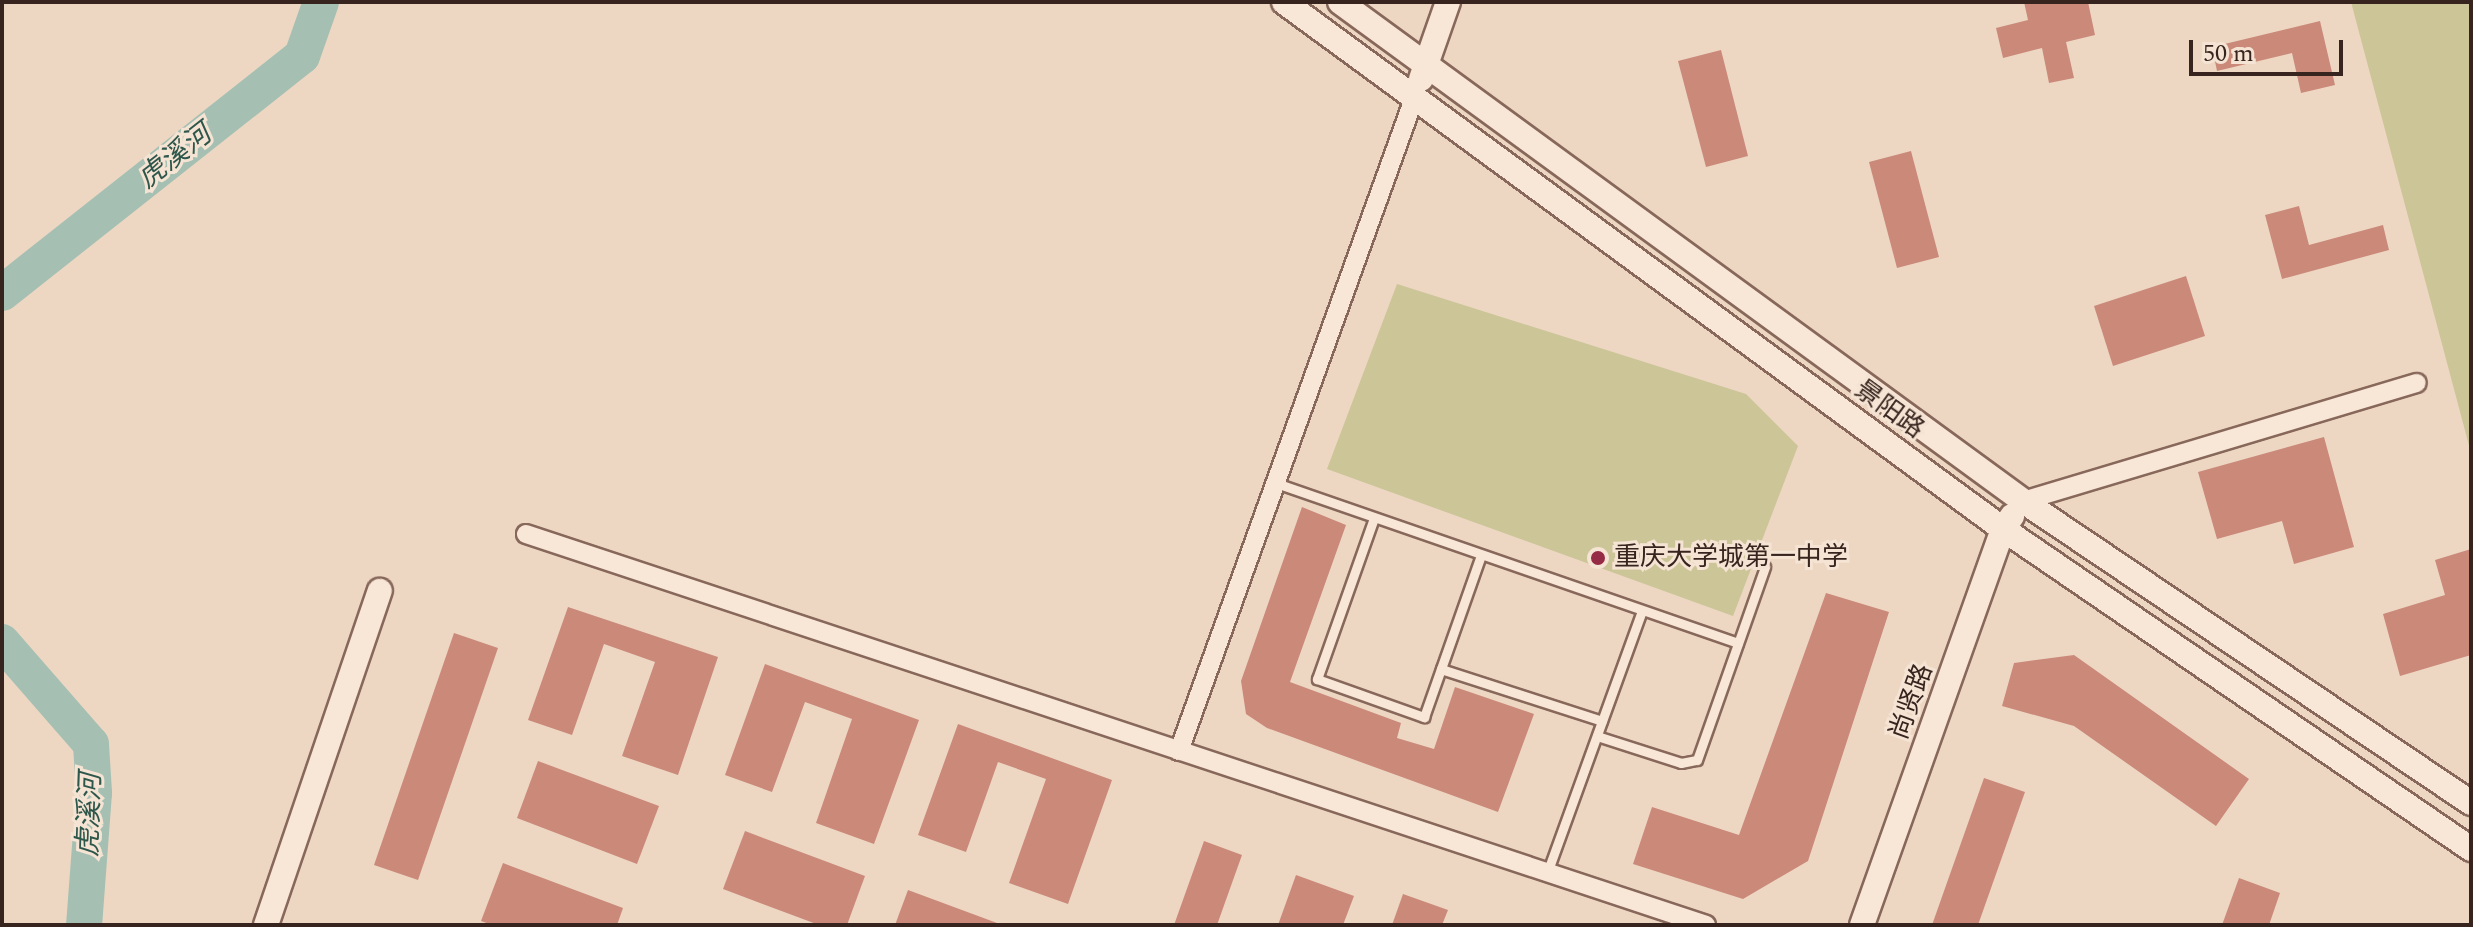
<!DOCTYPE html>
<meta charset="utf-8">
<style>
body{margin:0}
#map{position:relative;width:2473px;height:927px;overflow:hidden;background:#edd7c3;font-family:Spectral,"Noto Sans SC",serif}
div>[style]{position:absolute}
.green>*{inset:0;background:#cbc597}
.river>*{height:36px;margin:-18px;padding:0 18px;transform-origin:18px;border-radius:18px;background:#a5c0b2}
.building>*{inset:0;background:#cb897a}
.roads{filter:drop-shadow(2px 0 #87685a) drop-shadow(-2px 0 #87685a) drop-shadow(0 2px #87685a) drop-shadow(0 -2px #87685a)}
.lane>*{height:9px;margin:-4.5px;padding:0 4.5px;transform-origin:4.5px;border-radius:4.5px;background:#f8e6d6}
.street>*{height:18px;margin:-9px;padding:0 9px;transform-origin:9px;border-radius:9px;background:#f8e6d6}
.secondary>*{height:24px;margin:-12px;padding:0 12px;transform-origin:12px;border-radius:12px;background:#f8e6d6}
.dots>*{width:22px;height:22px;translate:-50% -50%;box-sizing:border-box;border:4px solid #f5e3d3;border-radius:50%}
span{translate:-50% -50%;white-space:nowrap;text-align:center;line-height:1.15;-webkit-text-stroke:6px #f5e3d3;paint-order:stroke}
.street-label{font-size:26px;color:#37241e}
.poi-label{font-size:26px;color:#37241e}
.left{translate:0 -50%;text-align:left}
.water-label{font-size:28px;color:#2e574b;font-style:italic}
.frame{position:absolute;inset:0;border:4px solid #37241e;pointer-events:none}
.scale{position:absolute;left:2189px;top:40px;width:154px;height:36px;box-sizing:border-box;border:4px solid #37241e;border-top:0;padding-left:10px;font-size:24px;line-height:28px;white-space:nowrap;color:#37241e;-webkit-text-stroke:6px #f5e3d3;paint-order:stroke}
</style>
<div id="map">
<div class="green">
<div style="clip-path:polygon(2351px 2px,2471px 2px,2471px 453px)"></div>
<div style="clip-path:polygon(1397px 284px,1746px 394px,1798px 446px,1733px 616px,1327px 469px)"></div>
</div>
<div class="river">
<div style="left:2px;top:293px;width:382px;rotate:-38.3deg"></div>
<div style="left:302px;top:56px;width:57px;rotate:-70.6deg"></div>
<div style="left:2px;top:642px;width:135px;rotate:48.9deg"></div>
<div style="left:91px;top:744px;width:49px;rotate:86.5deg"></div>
<div style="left:94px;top:793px;width:132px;rotate:94.3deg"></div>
</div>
<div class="building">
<div style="clip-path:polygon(2024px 2px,2088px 2px,2095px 35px,2066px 42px,2074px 78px,2049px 83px,2042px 48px,2003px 58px,1996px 28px,2028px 20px)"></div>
<div style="clip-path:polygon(2320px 21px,2335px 85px,2301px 93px,2292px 53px,2217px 71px,2212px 47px)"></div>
<div style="clip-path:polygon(1721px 50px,1748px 156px,1706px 167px,1678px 61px)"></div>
<div style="clip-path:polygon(1911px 151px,1939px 257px,1897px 268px,1869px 162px)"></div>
<div style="clip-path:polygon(2299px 206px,2309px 245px,2383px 225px,2389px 250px,2282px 279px,2265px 215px)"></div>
<div style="clip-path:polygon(2186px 276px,2205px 336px,2113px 366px,2094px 306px)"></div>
<div style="clip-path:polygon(2324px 437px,2354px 547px,2294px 564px,2282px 521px,2217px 539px,2198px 472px)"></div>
<div style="clip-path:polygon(1302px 507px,1346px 525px,1290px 682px,1401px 723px,1397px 738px,1434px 749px,1455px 687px,1534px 714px,1498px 812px,1267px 728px,1246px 714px,1241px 681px)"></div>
<div style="clip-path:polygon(2471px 549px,2471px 655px,2400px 676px,2383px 614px,2445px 595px,2435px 560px)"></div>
<div style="clip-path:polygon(1826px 593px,1889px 612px,1808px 861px,1743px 899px,1633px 864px,1652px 807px,1739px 835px)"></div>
<div style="clip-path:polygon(568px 607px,718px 657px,678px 775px,622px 756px,655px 662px,604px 644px,572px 735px,528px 720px)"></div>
<div style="clip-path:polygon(454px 633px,498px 648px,418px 880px,374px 865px)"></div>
<div style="clip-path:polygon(2074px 655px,2249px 779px,2216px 826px,2074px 726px,2002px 706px,2014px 663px)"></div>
<div style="clip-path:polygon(765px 664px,919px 720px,874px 844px,816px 823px,852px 719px,805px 702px,772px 792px,725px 775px)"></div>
<div style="clip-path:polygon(958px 724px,1112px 780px,1068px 904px,1009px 883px,1046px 779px,998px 762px,966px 852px,918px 835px)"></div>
<div style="clip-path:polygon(538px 761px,659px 806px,637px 864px,517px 818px)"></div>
<div style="clip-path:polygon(1984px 778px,2025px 792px,1978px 925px,1932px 925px)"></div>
<div style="clip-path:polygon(745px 831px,865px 876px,847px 925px,819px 925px,723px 889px)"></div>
<div style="clip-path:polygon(1204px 841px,1242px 855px,1217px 925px,1174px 925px)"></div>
<div style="clip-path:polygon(503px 863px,623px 908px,617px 925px,492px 925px,481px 921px)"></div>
<div style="clip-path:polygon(1296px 875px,1354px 896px,1343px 925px,1278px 925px)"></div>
<div style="clip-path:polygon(2239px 878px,2280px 893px,2269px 925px,2222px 925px)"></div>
<div style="clip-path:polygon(908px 890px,997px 923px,996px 925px,895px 925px)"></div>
<div style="clip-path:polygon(1403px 894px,1448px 910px,1442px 925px,1392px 925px)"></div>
</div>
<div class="roads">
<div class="lane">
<div style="left:1276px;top:483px;width:489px;rotate:19.1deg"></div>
<div style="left:1374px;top:518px;width:171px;rotate:109.5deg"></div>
<div style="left:1317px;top:679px;width:114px;rotate:19.6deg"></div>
<div style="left:1424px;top:717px;width:172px;rotate:-70.6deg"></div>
<div style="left:1441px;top:669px;width:169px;rotate:17.9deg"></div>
<div style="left:1597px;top:736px;width:88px;rotate:17.8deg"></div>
<div style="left:1681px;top:763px;width:16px;rotate:-11deg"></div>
<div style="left:1697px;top:760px;width:205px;rotate:-70.6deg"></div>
<div style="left:1547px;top:873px;width:279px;rotate:-70.1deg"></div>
</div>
<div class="street">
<div style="left:2023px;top:501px;width:411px;rotate:-16.7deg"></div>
<div style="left:526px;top:534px;width:1243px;rotate:18.33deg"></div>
<div style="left:1179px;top:751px;width:696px;rotate:-70.19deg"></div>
</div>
<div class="secondary">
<div style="left:1284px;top:2px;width:891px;rotate:36.24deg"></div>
<div style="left:2003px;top:529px;width:567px;rotate:34.36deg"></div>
<div style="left:1340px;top:2px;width:846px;rotate:36.15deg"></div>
<div style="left:2023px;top:501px;width:540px;rotate:33.98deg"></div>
<div style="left:1421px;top:79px;width:82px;rotate:-70.7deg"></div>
<div style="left:266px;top:925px;width:353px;rotate:-71.2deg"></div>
<div style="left:1862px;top:925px;width:420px;rotate:-70.4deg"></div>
<div style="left:2003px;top:529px;width:16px;rotate:-55deg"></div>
</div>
</div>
<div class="dots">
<div style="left:1598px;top:558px;background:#952b45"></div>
</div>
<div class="street-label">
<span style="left:1889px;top:410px;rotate:36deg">景阳路</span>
<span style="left:1912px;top:702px;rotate:-70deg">尚贤路</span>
</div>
<div class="poi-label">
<span class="left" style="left:1614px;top:558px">重庆大学城第一中学</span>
</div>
<div class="water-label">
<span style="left:175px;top:157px;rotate:-38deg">虎溪河</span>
<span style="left:90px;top:815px;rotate:-88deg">虎溪河</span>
</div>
<div class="frame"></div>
<div class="scale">50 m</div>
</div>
